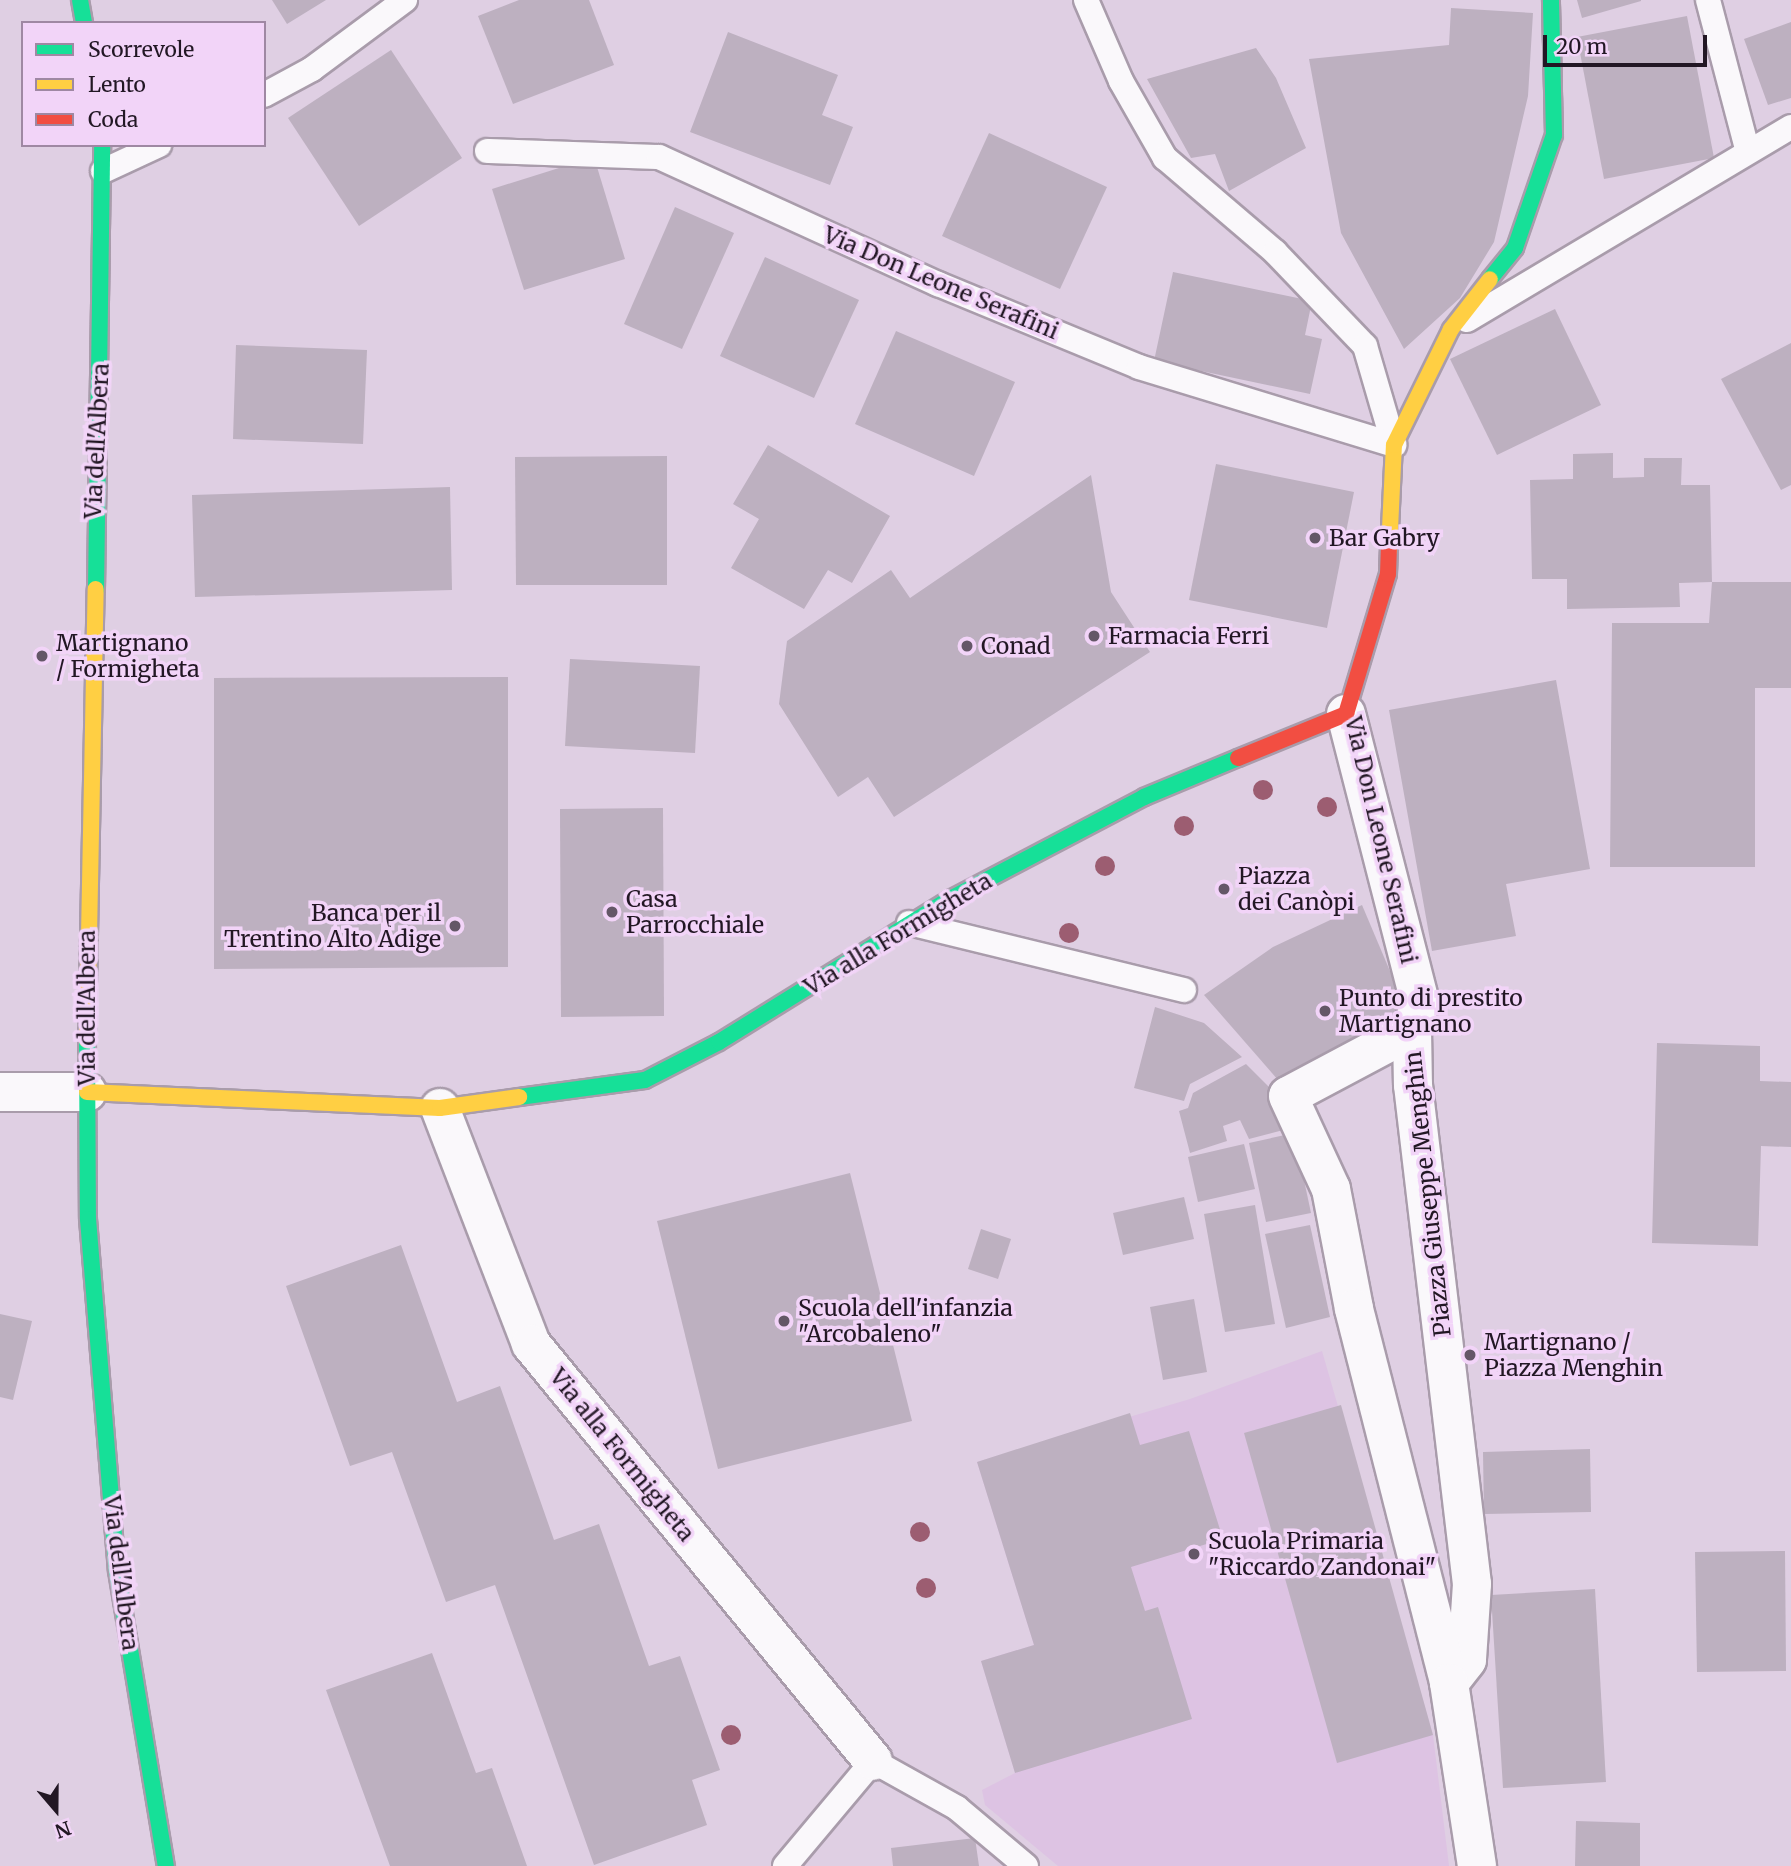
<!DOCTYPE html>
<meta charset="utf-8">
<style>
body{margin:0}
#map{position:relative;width:1791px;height:1866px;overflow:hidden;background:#dfcfe3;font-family:Merriweather,serif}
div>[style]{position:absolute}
.built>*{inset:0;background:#ddc3e3}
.building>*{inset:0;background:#bdb0c0}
.roads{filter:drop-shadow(2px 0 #a99cab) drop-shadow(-2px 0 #a99cab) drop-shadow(0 2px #a99cab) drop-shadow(0 -2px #a99cab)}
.lane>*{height:24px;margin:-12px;padding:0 12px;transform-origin:12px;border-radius:12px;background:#faf8fb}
.street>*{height:38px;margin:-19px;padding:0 19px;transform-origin:19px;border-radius:19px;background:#faf8fb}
.fast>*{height:16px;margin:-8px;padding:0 8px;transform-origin:8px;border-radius:8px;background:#16e098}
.slow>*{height:16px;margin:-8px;padding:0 8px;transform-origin:8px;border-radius:8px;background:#ffcf43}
.jam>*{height:16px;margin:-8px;padding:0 8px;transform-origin:8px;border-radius:8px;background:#f24e42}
.trees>*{width:20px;height:20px;margin:-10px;border-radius:50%;background:#9c5d71}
.dots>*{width:19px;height:19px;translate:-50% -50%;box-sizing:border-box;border:4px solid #f2d4f8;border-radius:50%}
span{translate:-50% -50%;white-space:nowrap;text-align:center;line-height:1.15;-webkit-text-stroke:7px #f2d4f8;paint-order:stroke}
.street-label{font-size:23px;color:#221724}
.poi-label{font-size:23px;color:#221724}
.left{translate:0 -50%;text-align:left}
.right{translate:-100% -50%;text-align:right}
.legend{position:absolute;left:21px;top:21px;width:245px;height:126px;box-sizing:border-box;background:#f2d4f8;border:2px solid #9f88a3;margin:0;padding:9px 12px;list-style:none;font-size:21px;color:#221724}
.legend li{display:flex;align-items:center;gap:14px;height:35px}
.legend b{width:35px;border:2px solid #9f88a3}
.north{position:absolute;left:21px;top:1775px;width:70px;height:70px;-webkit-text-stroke:5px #f2d4f8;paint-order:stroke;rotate:160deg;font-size:19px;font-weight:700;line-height:28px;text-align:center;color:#221724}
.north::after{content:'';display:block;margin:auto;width:24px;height:32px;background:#221724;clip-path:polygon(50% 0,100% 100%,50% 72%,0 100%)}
.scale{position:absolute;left:1543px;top:35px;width:164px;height:32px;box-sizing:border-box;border:4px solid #221724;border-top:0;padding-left:9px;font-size:21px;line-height:24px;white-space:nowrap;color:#221724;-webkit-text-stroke:5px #f2d4f8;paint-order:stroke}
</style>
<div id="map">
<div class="built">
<div style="clip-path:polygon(1322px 1351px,1433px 1735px,1449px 1866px,1058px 1866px,985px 1805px,982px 1790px,1015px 1773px,981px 1661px,1034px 1645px,977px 1462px,1190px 1399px)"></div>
</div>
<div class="building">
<div style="clip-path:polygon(272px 0,326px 0,287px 24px)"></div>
<div style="clip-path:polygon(519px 0,589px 0,614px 65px,513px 104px,478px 16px)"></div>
<div style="clip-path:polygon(1577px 0,1641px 0,1641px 1px,1582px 18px)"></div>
<div style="clip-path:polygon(1451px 8px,1533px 13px,1528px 96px,1494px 242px,1460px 298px,1404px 349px,1341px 233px,1309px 59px,1449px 45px)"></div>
<div style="clip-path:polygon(1687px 16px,1714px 158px,1604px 179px,1577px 37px)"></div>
<div style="clip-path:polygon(1791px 22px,1791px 98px,1768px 105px,1744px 39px)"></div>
<div style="clip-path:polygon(728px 32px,838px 75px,822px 115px,853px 127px,830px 185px,690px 132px)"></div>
<div style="clip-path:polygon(1256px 48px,1276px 78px,1306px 148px,1229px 191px,1215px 154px,1191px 158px,1147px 79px)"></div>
<div style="clip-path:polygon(391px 50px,462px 158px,359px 226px,288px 118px)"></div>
<div style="clip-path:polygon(989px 133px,1107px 187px,1060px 289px,942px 236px)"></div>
<div style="clip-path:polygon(594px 157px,625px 259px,524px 290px,492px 189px)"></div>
<div style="clip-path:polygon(675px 207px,734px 233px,682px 349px,624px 324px)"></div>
<div style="clip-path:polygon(765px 257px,859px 300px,814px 398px,720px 356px)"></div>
<div style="clip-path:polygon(1173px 272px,1312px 301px,1305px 335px,1322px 339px,1310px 394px,1154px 361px)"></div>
<div style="clip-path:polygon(1555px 309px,1601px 405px,1497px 455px,1450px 359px)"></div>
<div style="clip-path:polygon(896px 331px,1015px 382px,974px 476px,855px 424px)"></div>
<div style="clip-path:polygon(1791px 343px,1791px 485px,1781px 490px,1721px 379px)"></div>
<div style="clip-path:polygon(236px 345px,367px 350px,363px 444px,233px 439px)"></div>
<div style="clip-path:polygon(768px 445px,890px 516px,852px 583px,828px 570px,804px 609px,731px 568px,759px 519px,733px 504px)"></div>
<div style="clip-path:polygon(1613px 453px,1613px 478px,1644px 477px,1644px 458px,1682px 458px,1681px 485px,1710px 485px,1712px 582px,1679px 583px,1680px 607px,1567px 609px,1567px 579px,1532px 579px,1530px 480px,1573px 479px,1573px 454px)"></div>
<div style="clip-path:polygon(667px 456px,667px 585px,516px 585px,515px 457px)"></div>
<div style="clip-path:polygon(1216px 464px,1354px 492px,1327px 628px,1189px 600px)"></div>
<div style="clip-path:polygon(1091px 475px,1111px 592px,1150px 652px,894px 817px,868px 777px,838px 797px,779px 704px,787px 641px,891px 570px,910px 598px)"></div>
<div style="clip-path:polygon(450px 487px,452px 590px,195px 597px,192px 495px)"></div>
<div style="clip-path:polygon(1712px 582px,1791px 582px,1791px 688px,1755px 688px,1755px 867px,1610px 867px,1612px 623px,1709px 623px)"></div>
<div style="clip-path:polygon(570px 659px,700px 666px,695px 753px,565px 746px)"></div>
<div style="clip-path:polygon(508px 677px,508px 967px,214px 969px,214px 678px)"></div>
<div style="clip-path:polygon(1556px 680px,1590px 869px,1506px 884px,1516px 936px,1432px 951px,1389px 710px)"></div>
<div style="clip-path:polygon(663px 808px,664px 1016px,561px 1017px,560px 809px)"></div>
<div style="clip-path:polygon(1362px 905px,1406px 1009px,1278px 1080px,1204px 995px,1273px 947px)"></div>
<div style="clip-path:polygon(1155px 1007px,1204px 1023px,1242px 1057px,1190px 1084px,1184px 1101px,1134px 1088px)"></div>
<div style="clip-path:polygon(1657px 1043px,1760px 1046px,1760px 1081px,1791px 1082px,1791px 1147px,1761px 1146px,1758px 1246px,1652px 1243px)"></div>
<div style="clip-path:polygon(1246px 1064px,1274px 1092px,1291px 1128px,1249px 1139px,1240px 1120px,1223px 1126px,1227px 1141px,1190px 1153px,1179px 1111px,1188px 1108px,1193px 1093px)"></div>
<div style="clip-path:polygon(1294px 1133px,1311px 1213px,1266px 1222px,1249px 1143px)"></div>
<div style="clip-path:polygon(1244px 1144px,1255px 1189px,1198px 1202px,1188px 1157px)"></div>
<div style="clip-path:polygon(850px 1173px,912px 1421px,718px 1469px,657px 1221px)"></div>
<div style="clip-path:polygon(1184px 1197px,1194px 1239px,1123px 1255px,1113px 1213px)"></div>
<div style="clip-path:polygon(1255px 1205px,1275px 1324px,1225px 1332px,1204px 1214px)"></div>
<div style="clip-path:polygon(1310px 1225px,1330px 1317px,1286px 1328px,1265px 1234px)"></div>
<div style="clip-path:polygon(981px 1229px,1011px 1239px,998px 1279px,968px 1269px)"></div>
<div style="clip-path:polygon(401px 1245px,457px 1402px,500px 1386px,554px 1540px,599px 1524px,649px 1666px,680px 1656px,720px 1770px,692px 1780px,707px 1825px,594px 1865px,495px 1585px,446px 1602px,392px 1452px,350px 1466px,286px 1286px)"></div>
<div style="clip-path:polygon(1194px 1299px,1207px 1372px,1163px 1380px,1150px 1307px)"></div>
<div style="clip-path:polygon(0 1314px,32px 1321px,13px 1400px,0 1397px)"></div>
<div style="clip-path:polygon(1341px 1405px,1433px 1735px,1337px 1763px,1244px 1433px)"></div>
<div style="clip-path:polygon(1130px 1413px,1140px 1445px,1189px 1431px,1223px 1539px,1131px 1567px,1145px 1611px,1158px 1607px,1192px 1719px,1015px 1773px,981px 1661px,1034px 1645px,977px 1462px)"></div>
<div style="clip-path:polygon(1590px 1449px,1591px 1512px,1484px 1514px,1483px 1452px)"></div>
<div style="clip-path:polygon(1785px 1551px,1786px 1671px,1697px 1672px,1695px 1552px)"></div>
<div style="clip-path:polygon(1595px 1589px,1606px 1782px,1503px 1788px,1491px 1595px)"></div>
<div style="clip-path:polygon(432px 1653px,476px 1773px,492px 1768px,527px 1866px,390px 1866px,326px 1690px)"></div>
<div style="clip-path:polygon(1576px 1821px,1640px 1823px,1640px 1866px,1575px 1866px)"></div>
<div style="clip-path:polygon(975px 1838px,979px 1866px,893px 1866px,891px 1848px)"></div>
</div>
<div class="roads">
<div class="lane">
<div style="left:1086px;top:0;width:88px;rotate:66.6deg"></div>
<div style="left:1121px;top:81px;width:89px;rotate:60.3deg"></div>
<div style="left:1165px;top:158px;width:145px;rotate:40.5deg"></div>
<div style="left:1275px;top:252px;width:130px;rotate:46.2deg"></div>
<div style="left:1365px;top:346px;width:103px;rotate:73.7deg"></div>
<div style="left:1708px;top:0;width:154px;rotate:75.3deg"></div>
<div style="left:264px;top:95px;width:55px;rotate:-28.4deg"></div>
<div style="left:312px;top:69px;width:116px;rotate:-36.6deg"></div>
<div style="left:487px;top:151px;width:172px;rotate:2deg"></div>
<div style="left:659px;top:157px;width:307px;rotate:24.5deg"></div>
<div style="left:938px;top:284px;width:217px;rotate:22.4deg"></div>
<div style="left:1139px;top:367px;width:267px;rotate:17deg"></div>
<div style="left:103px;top:171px;width:62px;rotate:-24.9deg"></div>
<div style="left:1467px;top:320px;width:377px;rotate:-30.8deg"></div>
<div style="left:909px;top:923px;width:283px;rotate:13.7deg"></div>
<div style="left:785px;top:1866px;width:137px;rotate:-50deg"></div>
<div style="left:873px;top:1761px;width:96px;rotate:29.2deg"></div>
<div style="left:957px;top:1808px;width:90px;rotate:40deg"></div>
</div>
<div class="street">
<div style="left:1346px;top:714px;width:297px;rotate:75.6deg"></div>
<div style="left:1420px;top:1002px;width:29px;rotate:106deg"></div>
<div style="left:1412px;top:1030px;width:55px;rotate:89deg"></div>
<div style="left:1413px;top:1085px;width:502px;rotate:83.26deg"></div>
<div style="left:1472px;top:1584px;width:76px;rotate:93.8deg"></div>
<div style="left:1467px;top:1660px;width:29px;rotate:128deg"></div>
<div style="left:1412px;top:1030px;width:140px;rotate:152deg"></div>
<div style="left:1288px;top:1096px;width:102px;rotate:65.2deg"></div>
<div style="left:1331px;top:1189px;width:122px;rotate:79.1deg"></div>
<div style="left:1354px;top:1309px;width:386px;rotate:75.7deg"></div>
<div style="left:1449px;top:1683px;width:185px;rotate:81.3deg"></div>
<div style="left:0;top:1092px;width:87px"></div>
<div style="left:440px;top:1108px;width:253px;rotate:68.9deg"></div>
<div style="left:531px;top:1344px;width:539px;rotate:50.64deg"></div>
</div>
<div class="fast">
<div style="left:80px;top:0;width:23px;rotate:80deg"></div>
<div style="left:1490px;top:279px;width:40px;rotate:-51deg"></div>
<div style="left:1515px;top:248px;width:120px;rotate:-71deg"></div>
<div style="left:1554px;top:135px;width:135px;rotate:-91.3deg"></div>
<div style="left:96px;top:589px;width:444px;rotate:-89.2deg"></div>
<div style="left:87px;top:1040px;width:179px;rotate:89.7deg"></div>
<div style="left:88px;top:1219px;width:353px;rotate:85.3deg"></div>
<div style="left:117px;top:1571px;width:299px;rotate:80.6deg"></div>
<div style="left:519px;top:1097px;width:127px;rotate:-7.7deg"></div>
<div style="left:645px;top:1080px;width:83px;rotate:-27.2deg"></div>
<div style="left:719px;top:1042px;width:272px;rotate:-31.8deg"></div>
<div style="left:950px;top:899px;width:219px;rotate:-27.7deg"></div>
<div style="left:1144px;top:797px;width:102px;rotate:-22.5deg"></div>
</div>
<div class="slow">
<div style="left:1389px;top:550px;width:105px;rotate:-87.3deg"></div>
<div style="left:1394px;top:445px;width:129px;rotate:-63.8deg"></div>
<div style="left:1451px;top:329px;width:63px;rotate:-52deg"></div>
<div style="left:87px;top:1040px;width:451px;rotate:-88.9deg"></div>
<div style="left:87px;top:1092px;width:353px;rotate:2.6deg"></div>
<div style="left:440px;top:1108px;width:80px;rotate:-7.9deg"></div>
</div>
<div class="jam">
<div style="left:1238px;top:758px;width:117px;rotate:-22.2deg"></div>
<div style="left:1346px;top:714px;width:146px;rotate:-73.3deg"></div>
<div style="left:1388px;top:574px;width:24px;rotate:-88deg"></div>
</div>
</div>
<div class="trees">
<div style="left:1263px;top:790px"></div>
<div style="left:1327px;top:807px"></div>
<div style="left:1184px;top:826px"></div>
<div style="left:1105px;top:866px"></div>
<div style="left:1069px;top:933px"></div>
<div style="left:920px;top:1532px"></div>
<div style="left:926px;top:1588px"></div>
<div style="left:731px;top:1735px"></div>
</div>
<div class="dots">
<div style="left:1315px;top:538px;background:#645767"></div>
<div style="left:1094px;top:636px;background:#645767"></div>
<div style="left:967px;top:646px;background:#645767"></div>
<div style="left:42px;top:656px;background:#645767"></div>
<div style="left:1224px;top:889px;background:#645767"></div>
<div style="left:612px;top:912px;background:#645767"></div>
<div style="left:455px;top:926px;background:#645767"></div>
<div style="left:1325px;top:1011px;background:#645767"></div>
<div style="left:784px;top:1321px;background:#645767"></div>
<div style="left:1470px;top:1355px;background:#645767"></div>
<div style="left:1194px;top:1554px;background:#645767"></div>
</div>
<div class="street-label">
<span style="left:941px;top:283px;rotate:23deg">Via Don Leone Serafini</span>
<span style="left:97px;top:441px;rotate:-87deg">Via dell'Albera</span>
<span style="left:1381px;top:840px;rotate:77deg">Via Don Leone Serafini</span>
<span style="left:898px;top:934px;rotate:-31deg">Via alla Formigheta</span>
<span style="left:87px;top:1008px;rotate:-90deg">Via dell'Albera</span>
<span style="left:1428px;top:1194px;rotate:-96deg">Piazza Giuseppe Menghin</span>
<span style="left:622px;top:1455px;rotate:51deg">Via alla Formigheta</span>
<span style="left:121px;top:1573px;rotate:83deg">Via dell'Albera</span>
</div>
<div class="poi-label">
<span class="left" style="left:1329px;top:538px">Bar Gabry</span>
<span class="left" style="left:1108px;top:636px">Farmacia Ferri</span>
<span class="left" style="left:56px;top:656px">Martignano<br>/ Formigheta</span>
<span class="left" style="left:981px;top:646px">Conad</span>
<span class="left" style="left:1238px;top:889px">Piazza<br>dei Canòpi</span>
<span class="left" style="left:626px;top:912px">Casa<br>Parrocchiale</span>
<span class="right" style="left:441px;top:926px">Banca per il<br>Trentino Alto Adige</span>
<span class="left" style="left:1339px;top:1011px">Punto di prestito<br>Martignano</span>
<span class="left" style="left:798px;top:1321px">Scuola dell'infanzia<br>"Arcobaleno"</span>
<span class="left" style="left:1484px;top:1355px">Martignano /<br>Piazza Menghin</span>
<span class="left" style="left:1208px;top:1554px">Scuola Primaria<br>"Riccardo Zandonai"</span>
</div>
<ul class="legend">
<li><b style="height:9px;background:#16e098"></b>Scorrevole</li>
<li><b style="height:9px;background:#ffcf43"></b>Lento</li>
<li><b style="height:9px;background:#f24e42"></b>Coda</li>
</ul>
<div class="north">N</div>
<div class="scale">20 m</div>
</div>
